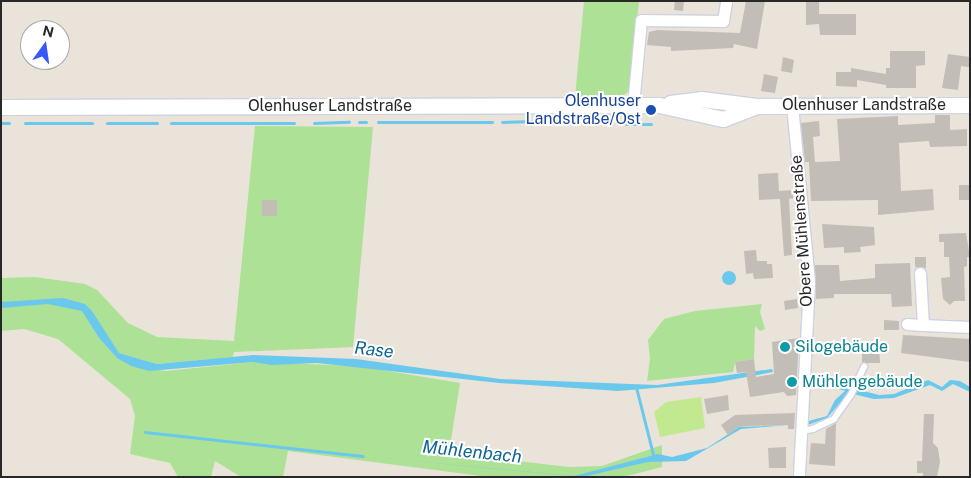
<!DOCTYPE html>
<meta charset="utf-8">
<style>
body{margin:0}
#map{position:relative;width:971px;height:478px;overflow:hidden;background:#eae3d9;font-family:"Public Sans",sans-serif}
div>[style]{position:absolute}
.green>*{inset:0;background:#ade195}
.pitch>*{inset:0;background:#c2e990}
.water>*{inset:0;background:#6bc8ed}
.round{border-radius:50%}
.stream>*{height:3px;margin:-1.5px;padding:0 1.5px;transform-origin:1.5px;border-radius:1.5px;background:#6bc8ed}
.building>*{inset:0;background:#c2bdb6}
.roads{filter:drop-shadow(1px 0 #ced1e1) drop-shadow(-1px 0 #ced1e1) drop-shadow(0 1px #ced1e1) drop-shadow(0 -1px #ced1e1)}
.lane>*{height:5.5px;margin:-2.75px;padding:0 2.75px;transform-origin:2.75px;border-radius:2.75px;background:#fff}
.street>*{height:11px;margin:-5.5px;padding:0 5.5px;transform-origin:5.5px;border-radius:5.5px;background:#fff}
.secondary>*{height:15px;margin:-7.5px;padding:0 7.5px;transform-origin:7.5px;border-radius:7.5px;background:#fff}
.dots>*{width:14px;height:14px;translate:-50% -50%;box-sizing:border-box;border:2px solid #fff;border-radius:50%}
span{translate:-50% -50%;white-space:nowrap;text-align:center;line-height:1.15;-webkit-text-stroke:4px #fff;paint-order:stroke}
.transit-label{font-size:16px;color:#164399}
.right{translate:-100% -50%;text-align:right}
.street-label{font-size:16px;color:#282828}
.culture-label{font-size:16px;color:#0d838f}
.left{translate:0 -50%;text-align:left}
.water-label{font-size:18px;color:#0d6496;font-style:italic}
.frame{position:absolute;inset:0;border:2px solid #282828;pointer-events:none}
.north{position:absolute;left:20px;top:20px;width:50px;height:50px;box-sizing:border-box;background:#fff;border:1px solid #a9a9a9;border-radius:50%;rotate:14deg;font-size:14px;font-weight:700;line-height:20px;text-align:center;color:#282828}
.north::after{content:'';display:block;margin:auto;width:18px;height:22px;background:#3758f9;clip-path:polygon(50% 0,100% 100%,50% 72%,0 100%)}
</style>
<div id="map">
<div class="green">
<div style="clip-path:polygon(584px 1px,639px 1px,630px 90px,624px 95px,575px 97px)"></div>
<div style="clip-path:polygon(255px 126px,373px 127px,353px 347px,234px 352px,233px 357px,157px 364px,119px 353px,85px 305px,83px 311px,99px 338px,116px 357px,131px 366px,166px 371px,253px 362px,358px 366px,460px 383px,449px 453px,569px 467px,602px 466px,662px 445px,662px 467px,623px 477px,489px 477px,288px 451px,283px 477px,241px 477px,215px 461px,211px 477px,178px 477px,170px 463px,130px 454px,135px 416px,130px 399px,58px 339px,24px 329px,1px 331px,1px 278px,35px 277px,85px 284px,97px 290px,128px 323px,157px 337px,234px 341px)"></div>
<div style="clip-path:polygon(762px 304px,760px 312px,765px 329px,760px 331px,755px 326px,754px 359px,735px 362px,733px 372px,647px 381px,650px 359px,648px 340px,664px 319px,695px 311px)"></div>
</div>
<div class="pitch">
<div style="clip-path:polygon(701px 397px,705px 428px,660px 437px,654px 412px,666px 402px)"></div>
</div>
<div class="water">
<div class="round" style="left:722px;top:271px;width:14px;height:14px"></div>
<div style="clip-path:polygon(63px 298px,85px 304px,92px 311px,119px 353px,157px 364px,253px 355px,356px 359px,500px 379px,657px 385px,772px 369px,773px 372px,714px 383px,618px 391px,499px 383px,317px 363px,272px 365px,253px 362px,149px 371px,131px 366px,117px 358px,99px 338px,82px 311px,48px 304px,1px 308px,1px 302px)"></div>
<div style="clip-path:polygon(812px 374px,824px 381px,879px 395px,894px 394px,928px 380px,942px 387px,950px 380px,960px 381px,970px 387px,970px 392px,953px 384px,942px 391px,930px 385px,894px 398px,874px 399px,849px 393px,827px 418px,805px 426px,805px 422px,827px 416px,835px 400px,845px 391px,824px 384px,811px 378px)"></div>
<div style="clip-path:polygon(788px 425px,741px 429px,686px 461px,648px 462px,582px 477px,361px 456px,574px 476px,658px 454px,672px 457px,707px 448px,739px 427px)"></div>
</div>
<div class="stream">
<div style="left:359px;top:122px;width:7px"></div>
<div style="left:378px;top:122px;width:114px"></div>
<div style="left:502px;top:122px;width:70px;rotate:-1.6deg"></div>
<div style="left:1px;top:123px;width:8px"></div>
<div style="left:25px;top:123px;width:67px"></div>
<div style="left:107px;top:123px;width:50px"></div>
<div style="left:171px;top:123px;width:123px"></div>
<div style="left:314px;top:123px;width:35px;rotate:-2deg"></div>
<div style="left:626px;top:124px;width:25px"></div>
<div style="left:636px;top:387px;width:73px;rotate:75.8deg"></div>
<div style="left:145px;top:432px;width:219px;rotate:6.3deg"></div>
</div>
<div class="building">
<div style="clip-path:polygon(675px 1px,684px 1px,683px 11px,674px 10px)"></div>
<div style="clip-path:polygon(746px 1px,765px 1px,757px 49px,734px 44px,733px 48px,671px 51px,671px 47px,647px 45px,649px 32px,657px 30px,740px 33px)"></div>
<div style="clip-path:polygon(806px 1px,819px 1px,819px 14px,856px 14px,856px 35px,820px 35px,819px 24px,806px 25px)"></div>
<div style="clip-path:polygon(890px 51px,925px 51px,925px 65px,916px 66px,916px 88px,886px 88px,886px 85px,857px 80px,857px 87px,836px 86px,836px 72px,851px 72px,851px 68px,886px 74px,886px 68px,890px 68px)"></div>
<div style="clip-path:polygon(948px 54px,970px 57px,969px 67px,961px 66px,958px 90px,942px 88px)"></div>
<div style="clip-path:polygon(783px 57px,794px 60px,792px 73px,781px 71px)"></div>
<div style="clip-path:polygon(764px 74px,778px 77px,775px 93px,761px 91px)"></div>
<div style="clip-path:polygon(935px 115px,950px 115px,950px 130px,967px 129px,967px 146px,930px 147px,929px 141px,899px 143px,901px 191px,933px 189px,934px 210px,878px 215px,878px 200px,811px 201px,809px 162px,805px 162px,801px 123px,819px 121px,820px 136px,813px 137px,815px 162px,840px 161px,837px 119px,898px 116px,898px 125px,935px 123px)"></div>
<div style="clip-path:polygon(778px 173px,779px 191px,793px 190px,793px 198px,789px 199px,792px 255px,784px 256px,780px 199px,759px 200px,758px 174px)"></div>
<div style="clip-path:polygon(959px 185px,970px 185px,970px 200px,959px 200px)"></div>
<div style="clip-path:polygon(262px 200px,277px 200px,277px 216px,262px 216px)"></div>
<div style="clip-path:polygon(822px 224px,874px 227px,875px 245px,860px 247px,861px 252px,844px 253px,844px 247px,824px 248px)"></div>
<div style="clip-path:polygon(966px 233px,970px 257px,967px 257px,967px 266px,964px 267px,965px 301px,954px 301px,950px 305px,943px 299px,941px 278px,950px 277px,949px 257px,944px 257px,944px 242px,939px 242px,939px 234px)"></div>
<div style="clip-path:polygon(756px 250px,757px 261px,767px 261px,767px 264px,772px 264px,773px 278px,754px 279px,753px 273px,746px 274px,744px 251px)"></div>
<div style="clip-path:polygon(915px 257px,926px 257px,926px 268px,915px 267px)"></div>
<div style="clip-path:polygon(910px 263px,912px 306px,892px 307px,891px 294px,834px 294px,834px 298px,816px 299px,815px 265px,839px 265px,840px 281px,875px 278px,875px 264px)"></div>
<div style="clip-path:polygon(797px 299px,798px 308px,785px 310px,784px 301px)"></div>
<div style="clip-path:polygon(884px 320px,899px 321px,899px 330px,884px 330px)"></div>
<div style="clip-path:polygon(903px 335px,970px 339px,970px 362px,901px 353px)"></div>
<div style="clip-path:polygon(799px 338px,796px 395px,787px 396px,784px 392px,750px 397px,746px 372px,737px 373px,735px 362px,754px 359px,756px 377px,774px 374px,772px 342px)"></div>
<div style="clip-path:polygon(879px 348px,880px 363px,862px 363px,862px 349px)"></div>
<div style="clip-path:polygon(728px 395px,729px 410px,707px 414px,704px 399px)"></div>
<div style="clip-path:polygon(795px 413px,794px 429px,788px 429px,788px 425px,747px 426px,739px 427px,728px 435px,721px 425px,735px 415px)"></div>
<div style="clip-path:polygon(924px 414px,934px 414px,933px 443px,938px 448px,940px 462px,937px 477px,923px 477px,923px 473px,917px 473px,917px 461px,922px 461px)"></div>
<div style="clip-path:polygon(836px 423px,835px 466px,809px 464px,811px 443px,825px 444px,826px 429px)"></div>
<div style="clip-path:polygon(786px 447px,786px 468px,769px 468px,768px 448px)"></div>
</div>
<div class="roads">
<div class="lane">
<div style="left:801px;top:431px;width:12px;rotate:-9deg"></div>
<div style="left:813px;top:429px;width:23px;rotate:-25deg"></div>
<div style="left:834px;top:419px;width:29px;rotate:-55deg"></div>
<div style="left:851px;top:395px;width:31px;rotate:-65deg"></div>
</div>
<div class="street">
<div style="left:633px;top:105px;width:85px;rotate:-84.6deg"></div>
<div style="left:641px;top:20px;width:82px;rotate:0.7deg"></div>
<div style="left:723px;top:21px;width:20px;rotate:-81deg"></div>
<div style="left:792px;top:105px;width:179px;rotate:84.5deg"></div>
<div style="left:809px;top:283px;width:194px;rotate:93deg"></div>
<div style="left:920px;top:273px;width:52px;rotate:86.7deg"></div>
<div style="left:923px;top:325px;width:47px;rotate:2.4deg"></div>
<div style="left:907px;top:324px;width:16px;rotate:4deg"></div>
</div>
<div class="secondary">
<div style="left:670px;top:103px;width:31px;rotate:-7deg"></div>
<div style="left:701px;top:99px;width:56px;rotate:7.1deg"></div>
<div style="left:757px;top:106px;width:213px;rotate:-0.3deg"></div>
<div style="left:1px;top:107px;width:658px;rotate:-0.17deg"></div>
<div style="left:659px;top:105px;width:66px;rotate:12.3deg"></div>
<div style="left:723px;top:119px;width:36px;rotate:-21deg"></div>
</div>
</div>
<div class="dots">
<div style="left:651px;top:110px;background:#1a4fb4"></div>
<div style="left:785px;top:347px;background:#0f9aa8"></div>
<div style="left:792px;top:382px;background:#0f9aa8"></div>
</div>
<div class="transit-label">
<span class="right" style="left:641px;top:110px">Olenhuser<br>Landstraße/Ost</span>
</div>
<div class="street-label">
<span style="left:864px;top:105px">Olenhuser Landstraße</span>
<span style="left:330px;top:106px">Olenhuser Landstraße</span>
<span style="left:802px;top:231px;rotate:-94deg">Obere Mühlenstraße</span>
</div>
<div class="culture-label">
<span class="left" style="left:795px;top:347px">Silogebäude</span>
<span class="left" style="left:802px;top:382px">Mühlengebäude</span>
</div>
<div class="water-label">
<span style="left:374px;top:350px;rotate:6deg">Rase</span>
<span style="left:472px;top:452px;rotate:6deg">Mühlenbach</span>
</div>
<div class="frame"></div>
<div class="north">N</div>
</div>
